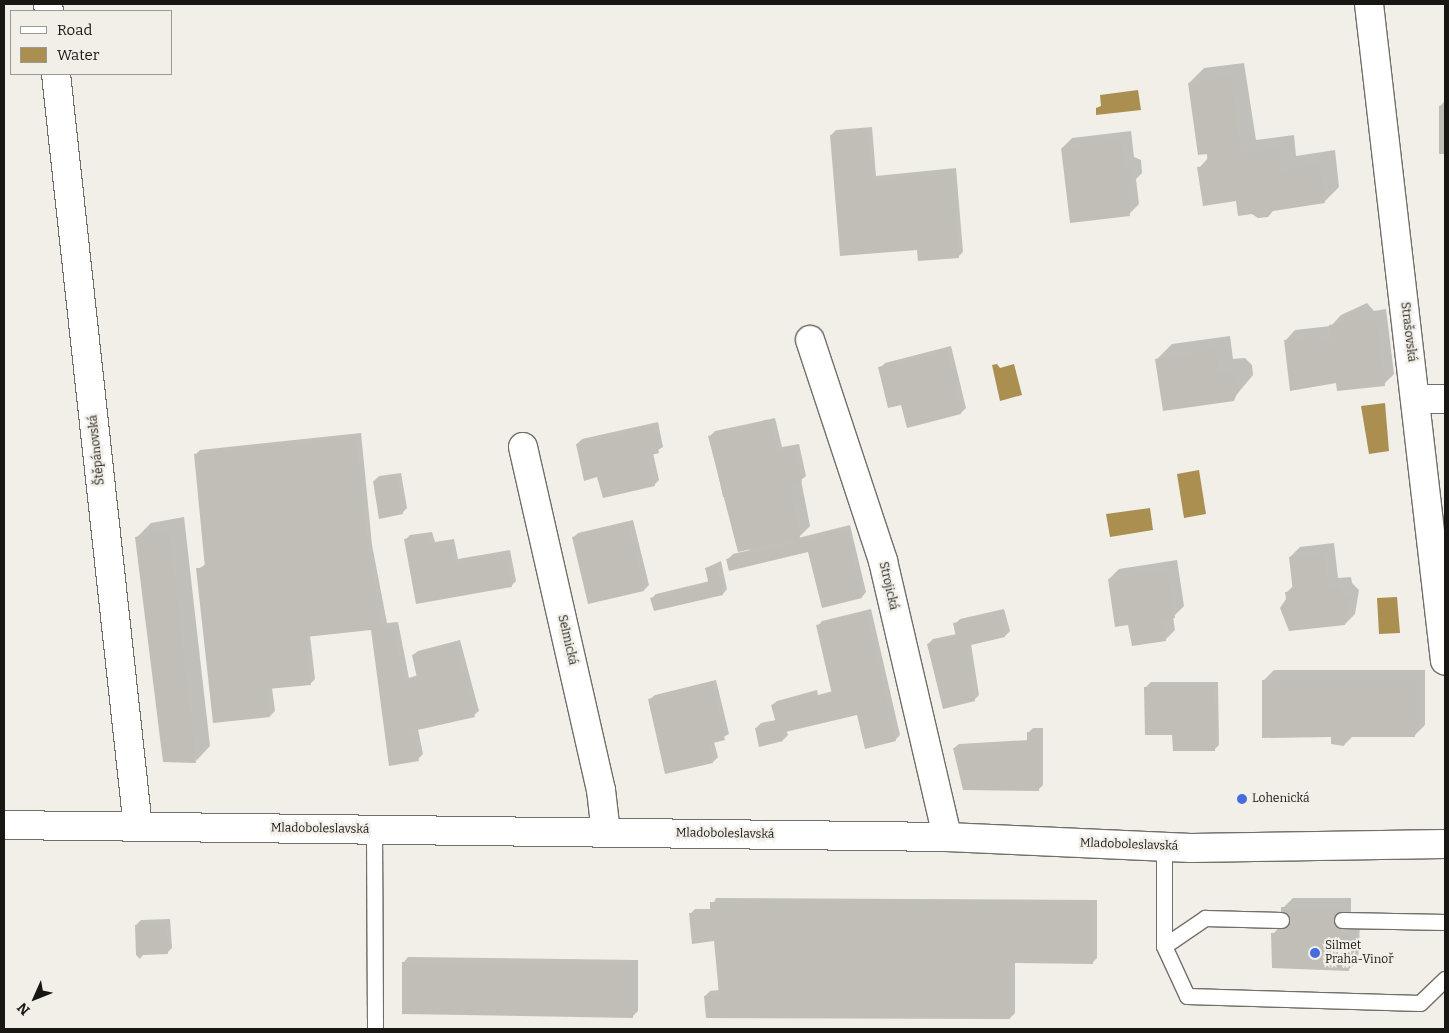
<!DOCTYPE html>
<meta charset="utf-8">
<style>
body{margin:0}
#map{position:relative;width:1449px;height:1033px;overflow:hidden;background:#f2efe8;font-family:Bitter,serif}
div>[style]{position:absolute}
.water>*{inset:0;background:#ab8f51}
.shadow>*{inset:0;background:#0003}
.building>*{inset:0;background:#c1beb8}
.roads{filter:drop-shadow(1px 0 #716f69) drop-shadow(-1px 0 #716f69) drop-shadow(0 1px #716f69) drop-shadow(0 -1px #716f69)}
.lane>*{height:15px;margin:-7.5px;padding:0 7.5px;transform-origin:7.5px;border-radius:7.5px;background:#fff}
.street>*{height:28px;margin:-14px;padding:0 14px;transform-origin:14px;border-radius:14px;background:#fff}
.secondary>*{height:28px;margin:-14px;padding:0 14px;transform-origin:14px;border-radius:14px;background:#fff}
.dots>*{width:14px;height:14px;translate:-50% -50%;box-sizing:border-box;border:2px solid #f2efe8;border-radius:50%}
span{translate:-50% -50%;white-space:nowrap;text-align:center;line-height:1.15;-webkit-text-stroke:4px #f2efe8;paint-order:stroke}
.street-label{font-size:12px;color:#181714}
.poi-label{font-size:12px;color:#181714}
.left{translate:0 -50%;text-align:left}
.frame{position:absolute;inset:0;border:5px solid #181714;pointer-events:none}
.legend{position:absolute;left:10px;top:10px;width:162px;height:65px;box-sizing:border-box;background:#f2efe8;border:1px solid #9b9993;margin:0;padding:6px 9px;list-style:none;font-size:15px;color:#181714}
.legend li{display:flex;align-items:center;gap:10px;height:25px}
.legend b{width:25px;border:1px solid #9b9993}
.north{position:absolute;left:10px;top:973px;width:50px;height:50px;-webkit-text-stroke:4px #f2efe8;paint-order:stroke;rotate:226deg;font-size:14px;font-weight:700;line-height:20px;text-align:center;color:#181714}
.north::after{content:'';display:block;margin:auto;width:18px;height:22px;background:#181714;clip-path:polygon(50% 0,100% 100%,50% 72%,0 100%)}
</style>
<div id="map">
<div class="water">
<div style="clip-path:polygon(1138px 90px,1141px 110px,1096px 115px,1096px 108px,1101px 106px,1100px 95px)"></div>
<div style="clip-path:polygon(997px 364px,1000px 368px,1014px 364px,1022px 395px,1000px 401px,992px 365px)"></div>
<div style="clip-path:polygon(1385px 403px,1389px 451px,1369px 454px,1361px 406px)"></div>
<div style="clip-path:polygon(1199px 470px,1206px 514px,1184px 518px,1177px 474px)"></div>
<div style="clip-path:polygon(1150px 508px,1153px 530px,1110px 537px,1106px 514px)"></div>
<div style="clip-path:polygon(1397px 597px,1400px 633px,1379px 634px,1377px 598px)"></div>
</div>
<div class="shadow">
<div style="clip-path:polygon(1244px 63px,1256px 140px,1294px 135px,1296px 156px,1335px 150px,1339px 187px,1324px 202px,1237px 200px,1199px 168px,1208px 158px,1189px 83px,1204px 68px)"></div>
<div style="clip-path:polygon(1445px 101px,1445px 153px,1440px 152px,1440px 106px)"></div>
<div style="clip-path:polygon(872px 127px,876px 176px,956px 168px,963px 252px,958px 257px,918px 249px,831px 135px,836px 130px)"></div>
<div style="clip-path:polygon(1131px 131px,1134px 157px,1141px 160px,1142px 173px,1136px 179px,1139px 204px,1129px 214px,1062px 148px,1072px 138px)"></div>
<div style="clip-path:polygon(1367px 303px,1374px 311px,1386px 309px,1394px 374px,1384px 384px,1337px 382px,1285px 341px,1295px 330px,1331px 326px,1341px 315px)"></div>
<div style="clip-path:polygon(1230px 336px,1233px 359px,1245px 358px,1252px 365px,1253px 375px,1233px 399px,1157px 359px,1172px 344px)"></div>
<div style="clip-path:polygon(951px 346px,966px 408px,961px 413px,902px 403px,880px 368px,885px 363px)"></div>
<div style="clip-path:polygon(775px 418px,782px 447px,799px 444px,806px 476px,801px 480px,810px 526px,798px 538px,850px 525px,866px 592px,862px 597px,809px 551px,728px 559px,733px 554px,750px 550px,731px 496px,723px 497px,710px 436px,715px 431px)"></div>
<div style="clip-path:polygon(658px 422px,663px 447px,653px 453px,659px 480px,654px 485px,598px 476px,577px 444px,582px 439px)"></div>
<div style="clip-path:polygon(361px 433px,372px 545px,387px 623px,398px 622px,409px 678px,418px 675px,413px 655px,418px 651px,460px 640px,479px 711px,474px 715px,418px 729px,423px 754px,418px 759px,372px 629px,310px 636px,315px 679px,310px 684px,272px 688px,275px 711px,270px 716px,198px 569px,206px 564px,195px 455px,200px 450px)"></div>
<div style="clip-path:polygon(401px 473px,407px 508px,402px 513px,374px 481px,379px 476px)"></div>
<div style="clip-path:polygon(184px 517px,210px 746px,196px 761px,136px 538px,151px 523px)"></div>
<div style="clip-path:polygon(633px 520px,649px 585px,644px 590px,589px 602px,573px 538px,578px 533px)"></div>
<div style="clip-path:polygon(432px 532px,435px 542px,454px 539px,458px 559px,510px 550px,516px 581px,511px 586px,417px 602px,405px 540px,410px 535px)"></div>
<div style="clip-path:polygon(1334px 543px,1338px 578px,1351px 577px,1352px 583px,1359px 590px,1355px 614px,1345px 624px,1288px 599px,1287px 592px,1293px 586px,1290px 557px,1300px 547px)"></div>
<div style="clip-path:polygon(1177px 560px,1184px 606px,1173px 617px,1175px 630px,1165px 640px,1129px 623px,1109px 579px,1119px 569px)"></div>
<div style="clip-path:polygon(721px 561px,727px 589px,723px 594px,652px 598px,656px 594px,710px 581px,706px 568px)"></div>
<div style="clip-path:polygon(871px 609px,900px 735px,895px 740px,858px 713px,786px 730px,788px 735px,783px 740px,756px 728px,761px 723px,776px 720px,772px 705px,777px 701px,817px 690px,818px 695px,833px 691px,818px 626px,822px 621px)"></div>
<div style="clip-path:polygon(1004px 609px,1010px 631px,1005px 636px,971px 644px,979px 695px,974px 700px,928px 644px,933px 639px,957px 634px,955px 624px,960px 619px)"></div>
<div style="clip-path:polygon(1274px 670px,1425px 670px,1425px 725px,1415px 735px,1353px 736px,1344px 745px,1263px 681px)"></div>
<div style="clip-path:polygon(716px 680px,729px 734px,714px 742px,718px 757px,713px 762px,650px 699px,655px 695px)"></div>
<div style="clip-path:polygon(1151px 682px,1218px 682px,1219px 745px,1214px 750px,1174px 734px,1146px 687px)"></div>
<div style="clip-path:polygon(1033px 728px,1043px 728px,1043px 785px,1038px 790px,954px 748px,959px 744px,1028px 740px,1028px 733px)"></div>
<div style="clip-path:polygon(716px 898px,1097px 900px,1097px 958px,1092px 963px,1015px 962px,1015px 1013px,1010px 1018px,705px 996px,710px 991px,719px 990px,715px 940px,690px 914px,695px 909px,711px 909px)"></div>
<div style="clip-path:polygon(1293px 898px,1351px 898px,1351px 924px,1360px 924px,1358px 960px,1348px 970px,1273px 934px,1282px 924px,1283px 908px)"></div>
<div style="clip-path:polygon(170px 919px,172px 948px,167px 953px,136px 925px,141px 920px)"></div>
<div style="clip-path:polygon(408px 957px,638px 960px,638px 1011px,633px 1016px,404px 962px)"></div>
</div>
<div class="building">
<div style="clip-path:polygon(1230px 77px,1241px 154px,1280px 149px,1281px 171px,1320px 164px,1325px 203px,1273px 211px,1268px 217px,1258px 218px,1252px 214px,1238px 216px,1236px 201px,1203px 206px,1197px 167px,1208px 166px,1207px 154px,1198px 155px,1188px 83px)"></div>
<div style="clip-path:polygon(1439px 106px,1445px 106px,1445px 154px,1439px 154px)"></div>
<div style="clip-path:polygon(868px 131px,872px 180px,952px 173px,959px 258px,918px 261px,917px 250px,840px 256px,830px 135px)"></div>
<div style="clip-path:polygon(1121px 141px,1124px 167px,1131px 171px,1132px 184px,1126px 189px,1130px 216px,1070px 223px,1061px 148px)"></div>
<div style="clip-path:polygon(1357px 313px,1364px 320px,1376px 319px,1385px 386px,1337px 391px,1336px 383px,1290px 391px,1284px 340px,1319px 336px,1320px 343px,1331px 341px,1329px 325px,1342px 323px,1347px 314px)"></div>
<div style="clip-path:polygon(946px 350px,961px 414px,907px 428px,901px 405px,888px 408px,878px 367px)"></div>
<div style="clip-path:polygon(1215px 350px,1219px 374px,1230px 373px,1237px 380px,1238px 391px,1234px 401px,1163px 411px,1155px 359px)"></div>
<div style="clip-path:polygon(770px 422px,777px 451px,794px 448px,802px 482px,790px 484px,800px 538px,738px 552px,708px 436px)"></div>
<div style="clip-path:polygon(653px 426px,659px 453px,648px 456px,655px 486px,603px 498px,597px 477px,584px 481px,576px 444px)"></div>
<div style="clip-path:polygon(356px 437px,368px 551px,382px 627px,393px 626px,404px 682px,417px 678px,412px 655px,455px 644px,475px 717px,413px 731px,419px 761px,389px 766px,371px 630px,305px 637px,311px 685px,267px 689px,270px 717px,213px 723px,196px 568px,205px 568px,194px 454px)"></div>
<div style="clip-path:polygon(396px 477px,403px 514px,379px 519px,373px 481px)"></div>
<div style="clip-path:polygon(628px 524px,644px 591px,588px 604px,572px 537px)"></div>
<div style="clip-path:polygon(845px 530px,862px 598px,822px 608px,808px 552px,729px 571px,726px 559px)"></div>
<div style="clip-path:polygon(169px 531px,196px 763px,163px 762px,135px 537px)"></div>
<div style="clip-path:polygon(428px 536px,430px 546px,450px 543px,453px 563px,506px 554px,512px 587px,416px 604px,404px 539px)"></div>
<div style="clip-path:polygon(1324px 553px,1328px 588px,1341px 586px,1342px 593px,1350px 600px,1345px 625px,1289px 631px,1280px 608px,1286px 599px,1285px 592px,1293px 592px,1289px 557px)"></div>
<div style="clip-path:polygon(716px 565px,723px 595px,654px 611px,650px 598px,709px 585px,705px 568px)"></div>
<div style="clip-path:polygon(1167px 570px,1175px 618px,1162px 620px,1166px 641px,1132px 646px,1128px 625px,1115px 627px,1108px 579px)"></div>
<div style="clip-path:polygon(866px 613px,896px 741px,865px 749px,857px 715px,781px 733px,783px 741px,759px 747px,755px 728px,776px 723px,771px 705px,813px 694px,814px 699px,832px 694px,816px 625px)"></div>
<div style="clip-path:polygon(1000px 613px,1005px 637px,967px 646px,975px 701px,943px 709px,927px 644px,956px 637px,953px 623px)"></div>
<div style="clip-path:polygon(1415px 679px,1415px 737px,1347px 737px,1344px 746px,1331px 744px,1331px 737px,1262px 738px,1262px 680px)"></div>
<div style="clip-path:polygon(712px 684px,725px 740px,709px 744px,713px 763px,665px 774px,648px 699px)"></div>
<div style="clip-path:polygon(1144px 687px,1214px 687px,1215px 751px,1173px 751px,1172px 735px,1145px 735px)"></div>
<div style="clip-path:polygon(1027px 732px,1039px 733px,1039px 791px,963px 790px,953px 748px,1027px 744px)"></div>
<div style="clip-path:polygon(710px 902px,1093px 904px,1093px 964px,1010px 963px,1010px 1019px,706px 1018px,704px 996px,719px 994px,714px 941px,692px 944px,689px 913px,710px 913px)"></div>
<div style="clip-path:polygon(1281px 907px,1342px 908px,1341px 934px,1350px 934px,1349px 971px,1272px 968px,1271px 933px,1281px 933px)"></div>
<div style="clip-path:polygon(165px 924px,168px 954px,143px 955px,140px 959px,136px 955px,135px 925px)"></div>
<div style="clip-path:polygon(402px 962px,633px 964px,633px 1018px,402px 1014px)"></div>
</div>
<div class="roads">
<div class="lane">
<div style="left:374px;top:830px;width:199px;rotate:89.7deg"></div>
<div style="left:1164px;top:847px;width:99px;rotate:90deg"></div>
<div style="left:1164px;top:946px;width:55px;rotate:65.3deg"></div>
<div style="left:1187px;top:996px;width:233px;rotate:1.7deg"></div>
<div style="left:1420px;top:1003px;width:35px;rotate:-44deg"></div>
<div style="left:1342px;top:920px;width:103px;rotate:1.1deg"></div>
<div style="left:1164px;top:946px;width:50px;rotate:-34.3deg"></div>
<div style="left:1205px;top:918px;width:76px;rotate:1.5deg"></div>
</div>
<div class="street">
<div style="left:48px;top:4px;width:7px;rotate:82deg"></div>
<div style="left:1369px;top:4px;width:661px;rotate:83.4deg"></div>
<div style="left:56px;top:74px;width:757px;rotate:83.79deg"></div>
<div style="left:810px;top:340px;width:233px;rotate:71.7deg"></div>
<div style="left:883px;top:561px;width:283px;rotate:76.9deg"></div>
<div style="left:1416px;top:399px;width:29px"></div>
<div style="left:523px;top:447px;width:352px;rotate:77.2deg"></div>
<div style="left:601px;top:790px;width:43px;rotate:83.4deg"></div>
</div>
<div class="secondary">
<div style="left:4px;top:825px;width:943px;rotate:0.73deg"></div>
<div style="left:947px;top:837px;width:244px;rotate:2.6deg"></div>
<div style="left:1191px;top:848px;width:254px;rotate:-0.9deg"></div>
</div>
</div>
<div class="dots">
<div style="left:1242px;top:799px;background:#446cde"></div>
<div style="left:1315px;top:953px;background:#446cde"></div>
</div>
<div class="street-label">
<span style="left:1408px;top:332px;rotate:83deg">Strašovská</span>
<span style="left:97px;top:450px;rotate:-96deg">Štěpánovská</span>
<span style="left:888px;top:586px;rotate:77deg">Strojická</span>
<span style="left:567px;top:640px;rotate:77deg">Selmická</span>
<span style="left:320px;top:829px;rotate:1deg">Mladoboleslavská</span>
<span style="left:725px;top:834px;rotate:1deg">Mladoboleslavská</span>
<span style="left:1129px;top:845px;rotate:2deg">Mladoboleslavská</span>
</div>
<div class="poi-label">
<span class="left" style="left:1252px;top:799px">Lohenická</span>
<span class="left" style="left:1325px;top:953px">Silmet<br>Praha-Vinoř</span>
</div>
<div class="frame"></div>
<ul class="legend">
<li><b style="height:6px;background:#fff"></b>Road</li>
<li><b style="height:14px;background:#ab8f51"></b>Water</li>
</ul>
<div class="north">N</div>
</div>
